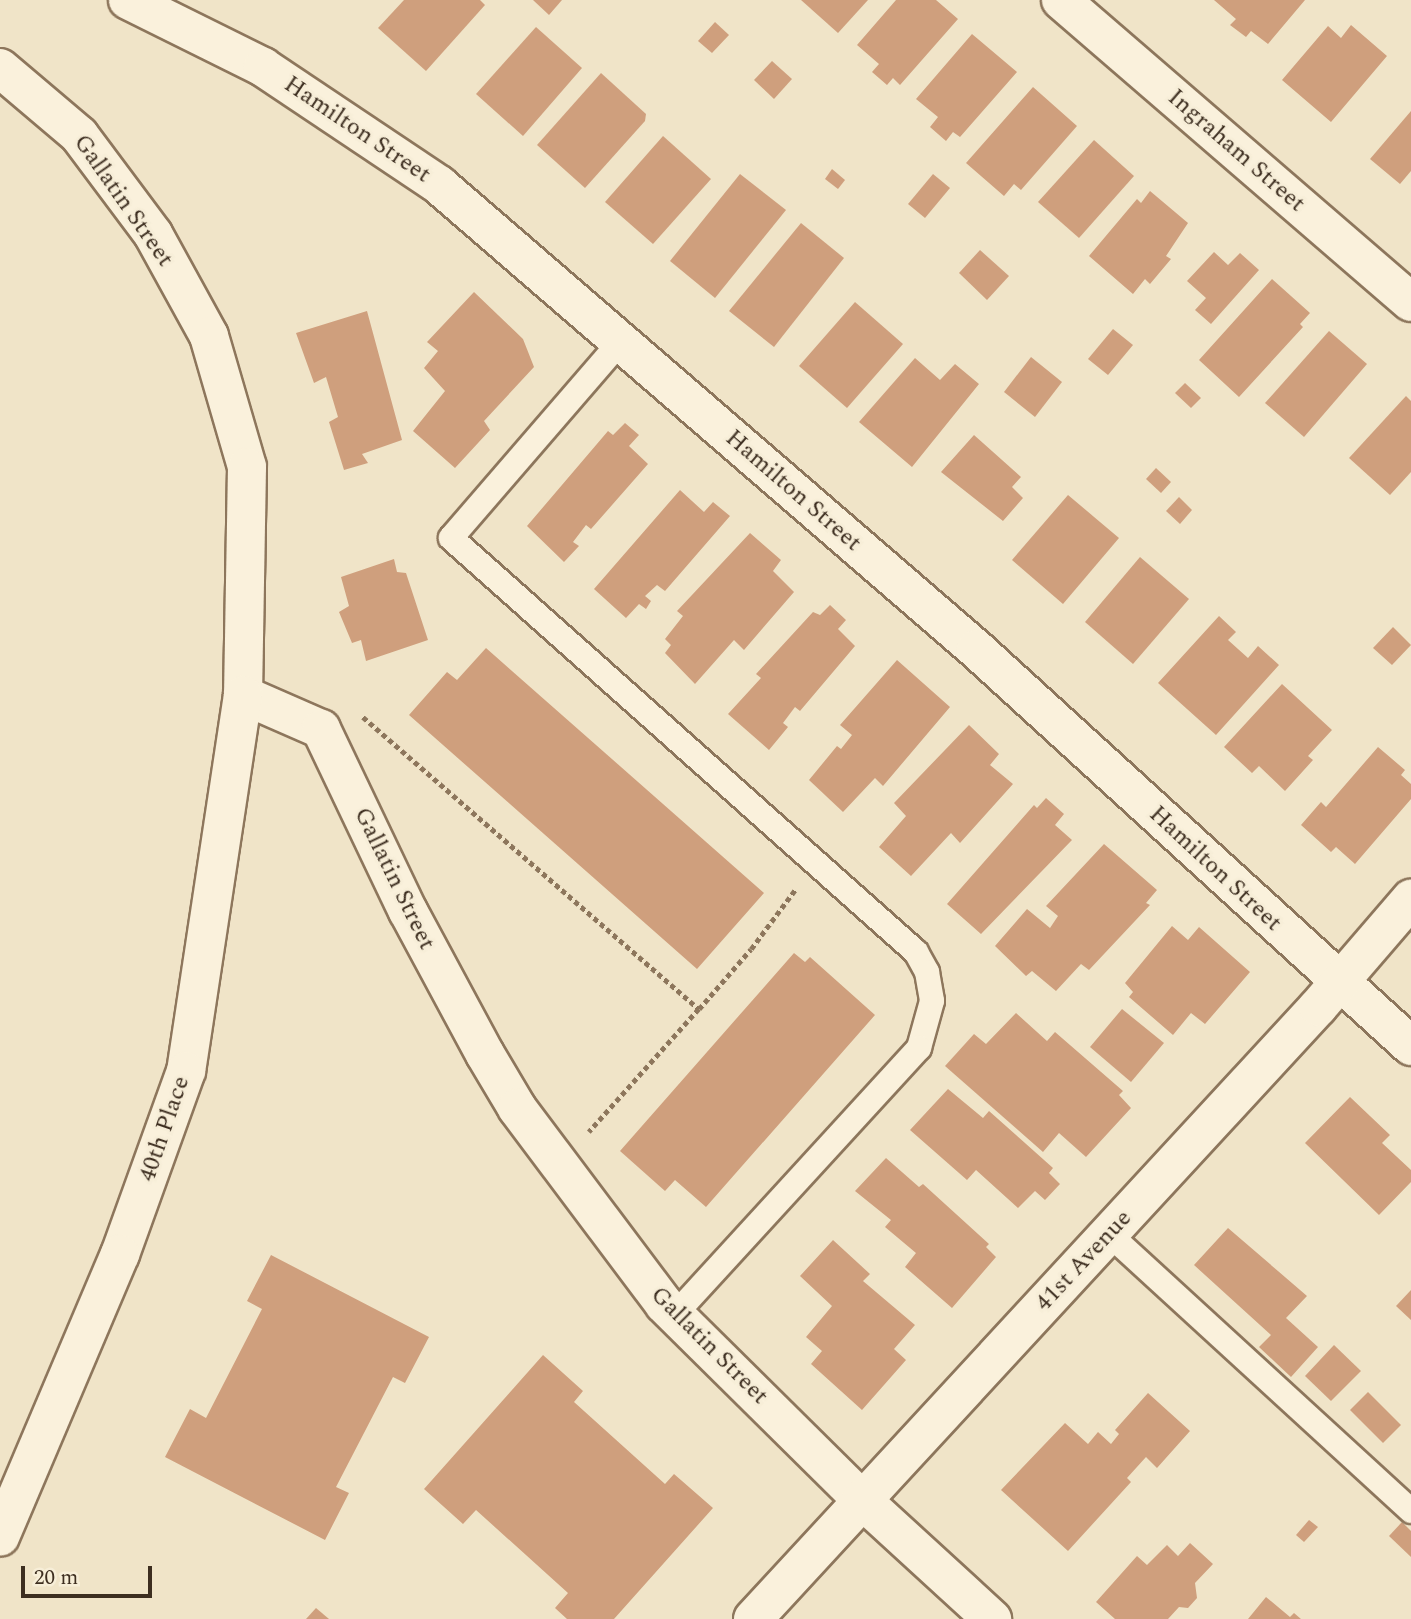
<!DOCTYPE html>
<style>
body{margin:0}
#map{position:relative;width:1411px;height:1619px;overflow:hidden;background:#f0e4c8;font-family:Spectral,serif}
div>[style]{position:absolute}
.building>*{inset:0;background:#cf9f7d}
.path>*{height:4.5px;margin-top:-2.25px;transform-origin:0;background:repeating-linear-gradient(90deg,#8d765c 0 5px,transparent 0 8.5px)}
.roads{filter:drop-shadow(2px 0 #8d765c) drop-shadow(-2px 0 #8d765c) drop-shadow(0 2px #8d765c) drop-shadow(0 -2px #8d765c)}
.service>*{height:24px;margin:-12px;padding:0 12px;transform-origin:12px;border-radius:12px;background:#faf1dc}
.minor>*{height:38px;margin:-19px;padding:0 19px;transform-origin:19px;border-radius:19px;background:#faf1dc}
.tertiary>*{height:38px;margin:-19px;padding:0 19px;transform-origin:19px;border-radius:19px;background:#faf1dc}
span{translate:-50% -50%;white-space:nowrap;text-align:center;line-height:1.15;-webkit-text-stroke:6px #f7eed8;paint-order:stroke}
.street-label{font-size:24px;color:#3d2e20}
.scale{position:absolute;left:21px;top:1566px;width:131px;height:32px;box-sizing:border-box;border:4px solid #3d2e20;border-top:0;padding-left:9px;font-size:21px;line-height:24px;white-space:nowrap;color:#3d2e20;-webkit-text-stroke:5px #f7eed8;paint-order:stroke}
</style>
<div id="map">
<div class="building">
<div style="clip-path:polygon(404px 0,480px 0,485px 5px,426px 71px,378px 28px)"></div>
<div style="clip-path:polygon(533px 0,562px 0,549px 15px)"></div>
<div style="clip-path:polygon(801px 0,868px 0,838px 33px)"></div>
<div style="clip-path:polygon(896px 0,936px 0,958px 19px,900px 85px,893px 78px,887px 85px,872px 72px,879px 64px,857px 45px)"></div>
<div style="clip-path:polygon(1214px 0,1305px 0,1268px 44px,1251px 31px,1246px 37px,1230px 25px,1236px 19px)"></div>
<div style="clip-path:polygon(715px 22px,729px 35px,712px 53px,698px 41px)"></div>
<div style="clip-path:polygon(1351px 25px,1387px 56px,1331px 122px,1282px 80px,1328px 26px,1341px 38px)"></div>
<div style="clip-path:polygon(536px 27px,582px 68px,523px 136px,476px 94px)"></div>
<div style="clip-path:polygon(972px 34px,1017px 72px,960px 137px,953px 132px,946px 141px,930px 127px,938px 117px,916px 99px)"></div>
<div style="clip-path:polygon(772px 61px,792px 79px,774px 99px,754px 80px)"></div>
<div style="clip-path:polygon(601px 73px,646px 114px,645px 121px,585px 188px,537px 145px)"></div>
<div style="clip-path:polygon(1033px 87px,1077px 126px,1021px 190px,1014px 184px,1004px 196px,966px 163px)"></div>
<div style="clip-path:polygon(1411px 111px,1411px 171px,1400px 184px,1370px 159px)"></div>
<div style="clip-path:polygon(663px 136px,711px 179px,653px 244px,605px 202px)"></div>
<div style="clip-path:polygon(1094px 140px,1134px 176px,1079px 238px,1038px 202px)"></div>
<div style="clip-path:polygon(832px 169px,845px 180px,838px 189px,825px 179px)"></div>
<div style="clip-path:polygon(740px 174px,786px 210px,715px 298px,670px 261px)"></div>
<div style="clip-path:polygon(933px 174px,950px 188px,925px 218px,908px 204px)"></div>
<div style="clip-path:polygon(1150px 191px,1188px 223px,1166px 256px,1171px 259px,1150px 284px,1145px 279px,1133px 294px,1089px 256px,1137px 199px,1141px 203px)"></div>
<div style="clip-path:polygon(801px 223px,844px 258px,774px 347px,729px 311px)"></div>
<div style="clip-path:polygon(980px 250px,1009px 276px,987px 300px,959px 273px)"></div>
<div style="clip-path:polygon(1214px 252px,1228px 265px,1240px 253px,1259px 270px,1211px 324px,1195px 310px,1206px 298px,1187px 281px)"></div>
<div style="clip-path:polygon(1272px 279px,1310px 313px,1300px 324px,1303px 327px,1239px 397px,1199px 360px)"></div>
<div style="clip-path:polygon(474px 292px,523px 339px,534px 367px,484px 421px,490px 430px,455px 468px,413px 431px,445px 391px,424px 368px,438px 351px,427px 342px)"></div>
<div style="clip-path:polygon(855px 302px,903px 344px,847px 408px,799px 366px)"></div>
<div style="clip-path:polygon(367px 311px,402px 440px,362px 454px,368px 463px,344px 470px,329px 422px,338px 417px,326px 377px,314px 383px,296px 333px)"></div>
<div style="clip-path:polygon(1113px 329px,1133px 345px,1108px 375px,1088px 359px)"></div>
<div style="clip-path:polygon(1329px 331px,1367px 364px,1304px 437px,1265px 403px)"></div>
<div style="clip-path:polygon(1031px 357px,1062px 382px,1035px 417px,1004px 392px)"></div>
<div style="clip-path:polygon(915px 358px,940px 380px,955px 364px,979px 384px,912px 467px,859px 422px)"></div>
<div style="clip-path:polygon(1185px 383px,1201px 398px,1191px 408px,1175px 393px)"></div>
<div style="clip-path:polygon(1406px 396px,1411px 401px,1411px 472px,1390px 495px,1349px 458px)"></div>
<div style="clip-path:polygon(625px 423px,639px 435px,629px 446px,648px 464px,591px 529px,586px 525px,573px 542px,579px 546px,564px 562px,527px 526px,608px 431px,613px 435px)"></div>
<div style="clip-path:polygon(974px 435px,1021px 477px,1012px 487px,1023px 498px,1003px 521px,941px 472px)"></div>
<div style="clip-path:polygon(1156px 468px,1171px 482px,1161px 493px,1146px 479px)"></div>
<div style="clip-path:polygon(680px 490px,704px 512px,713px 502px,730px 516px,665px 591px,657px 585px,645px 596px,651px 601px,646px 609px,639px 604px,626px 618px,594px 589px)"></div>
<div style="clip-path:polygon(1068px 495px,1119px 538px,1063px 604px,1012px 560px)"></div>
<div style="clip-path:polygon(1179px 497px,1192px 510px,1180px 524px,1166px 511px)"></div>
<div style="clip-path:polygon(750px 533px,781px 560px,773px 571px,794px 592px,744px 650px,734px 640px,695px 684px,665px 653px,671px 645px,665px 639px,683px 616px,677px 611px)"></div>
<div style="clip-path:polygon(1140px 557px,1189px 599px,1133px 664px,1085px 622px)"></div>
<div style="clip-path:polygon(394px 559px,397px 572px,406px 573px,428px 640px,366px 661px,361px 640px,352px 643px,339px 612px,349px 606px,341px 577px)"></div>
<div style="clip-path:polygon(830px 605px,846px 620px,838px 629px,855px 646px,800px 711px,795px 707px,783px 723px,788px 727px,769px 750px,728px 714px,761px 678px,756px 674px,813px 612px,820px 615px)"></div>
<div style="clip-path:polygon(1219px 616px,1236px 632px,1228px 640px,1248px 658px,1258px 646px,1279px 665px,1216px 735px,1158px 683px)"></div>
<div style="clip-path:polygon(1393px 627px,1411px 645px,1392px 665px,1373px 648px)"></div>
<div style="clip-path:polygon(486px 648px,764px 893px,697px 969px,409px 715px,447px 672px,457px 680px)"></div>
<div style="clip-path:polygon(897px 660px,950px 707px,883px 786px,875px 778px,843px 812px,809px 780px,837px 746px,841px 749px,852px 735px,840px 725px)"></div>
<div style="clip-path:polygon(1282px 684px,1332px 730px,1308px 756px,1313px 760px,1285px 791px,1259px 766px,1252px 773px,1224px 747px)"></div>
<div style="clip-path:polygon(969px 725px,999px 754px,990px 765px,1013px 784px,960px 843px,951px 833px,911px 876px,879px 847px,906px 816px,894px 803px)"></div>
<div style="clip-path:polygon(1378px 747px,1405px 770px,1401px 775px,1411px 784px,1411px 799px,1355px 864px,1336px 847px,1331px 852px,1301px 825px,1321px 802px,1326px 807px)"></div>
<div style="clip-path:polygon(1046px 798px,1064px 814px,1055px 825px,1072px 840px,981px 934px,947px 904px,1034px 805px,1037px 808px)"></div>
<div style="clip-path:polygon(1104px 844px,1157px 890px,1146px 903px,1150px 905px,1089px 970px,1081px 964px,1056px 991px,1032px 971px,1026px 976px,995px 946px,1027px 909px,1050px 928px,1058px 916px,1046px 906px)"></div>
<div style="clip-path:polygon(1172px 926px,1188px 940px,1199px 927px,1250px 972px,1205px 1024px,1191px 1013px,1173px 1035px,1129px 997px,1133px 992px,1125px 983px)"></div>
<div style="clip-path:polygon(794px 953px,805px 962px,810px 957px,875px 1015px,706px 1207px,675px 1180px,665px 1191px,620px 1151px)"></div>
<div style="clip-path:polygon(1122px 1009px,1164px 1043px,1131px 1082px,1090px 1047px)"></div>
<div style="clip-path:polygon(1016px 1013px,1047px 1041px,1055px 1032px,1123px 1091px,1119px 1095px,1131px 1108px,1086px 1157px,1059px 1133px,1043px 1152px,945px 1066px,974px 1034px,986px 1044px)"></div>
<div style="clip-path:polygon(948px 1089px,983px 1118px,989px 1111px,1053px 1168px,1049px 1173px,1060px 1184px,1045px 1200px,1035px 1191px,1018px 1208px,976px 1170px,967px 1180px,910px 1130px)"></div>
<div style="clip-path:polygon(1350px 1097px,1390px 1135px,1382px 1143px,1411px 1170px,1411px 1182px,1379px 1215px,1305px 1143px)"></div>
<div style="clip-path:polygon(886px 1158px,919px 1187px,923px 1184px,989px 1244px,986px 1247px,996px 1257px,952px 1308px,905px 1267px,916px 1253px,885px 1227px,891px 1220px,855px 1191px)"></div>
<div style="clip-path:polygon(1228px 1228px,1307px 1296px,1286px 1318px,1318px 1347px,1291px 1377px,1259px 1347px,1271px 1335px,1194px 1265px)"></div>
<div style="clip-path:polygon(833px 1240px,870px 1274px,863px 1281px,915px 1325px,894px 1349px,906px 1360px,862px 1410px,811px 1364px,822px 1351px,806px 1337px,832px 1306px,800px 1276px)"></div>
<div style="clip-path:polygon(271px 1255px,429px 1337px,405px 1383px,393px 1377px,336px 1487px,349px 1493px,325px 1540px,165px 1457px,190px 1409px,206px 1418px,262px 1309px,247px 1301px)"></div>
<div style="clip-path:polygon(1411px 1290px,1411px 1320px,1396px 1306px)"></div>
<div style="clip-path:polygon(1334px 1345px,1361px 1371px,1331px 1401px,1305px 1376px)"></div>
<div style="clip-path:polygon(543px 1355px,583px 1391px,574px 1402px,665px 1484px,674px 1474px,713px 1508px,614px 1619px,567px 1619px,555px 1608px,568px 1593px,476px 1510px,463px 1524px,424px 1489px)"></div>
<div style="clip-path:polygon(1368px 1392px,1401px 1425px,1383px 1443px,1350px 1410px)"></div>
<div style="clip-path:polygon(1148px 1393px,1190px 1431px,1157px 1468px,1146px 1457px,1127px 1478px,1131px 1482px,1068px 1551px,1001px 1490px,1065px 1423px,1088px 1444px,1098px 1432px,1111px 1444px,1119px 1434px,1115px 1430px)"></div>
<div style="clip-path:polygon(1309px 1520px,1318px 1527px,1304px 1542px,1296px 1535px)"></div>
<div style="clip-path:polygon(1402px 1522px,1411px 1531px,1411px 1557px,1389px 1536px)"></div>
<div style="clip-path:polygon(1190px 1543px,1213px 1564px,1195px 1583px,1197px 1598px,1188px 1608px,1179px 1607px,1168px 1619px,1115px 1619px,1096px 1602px,1137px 1556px,1147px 1565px,1167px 1545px,1178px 1556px)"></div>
<div style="clip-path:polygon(1266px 1597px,1290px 1617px,1294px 1613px,1301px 1619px,1248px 1619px)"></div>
<div style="clip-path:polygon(316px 1608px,329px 1619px,306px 1619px)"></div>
</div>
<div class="path">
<div style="left:363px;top:717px;width:445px;rotate:41deg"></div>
<div style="left:699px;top:1009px;width:165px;rotate:131.8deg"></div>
<div style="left:699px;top:1009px;width:79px;rotate:-49.1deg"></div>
<div style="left:751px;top:949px;width:74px;rotate:-53.3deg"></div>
</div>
<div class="roads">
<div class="service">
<div style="left:621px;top:341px;width:260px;rotate:130.8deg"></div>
<div style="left:451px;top:538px;width:623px;rotate:41.68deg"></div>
<div style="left:916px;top:952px;width:23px;rotate:61deg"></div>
<div style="left:927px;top:972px;width:29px;rotate:80deg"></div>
<div style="left:932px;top:1001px;width:49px;rotate:105.5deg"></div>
<div style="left:919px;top:1048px;width:362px;rotate:132.5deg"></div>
<div style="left:1109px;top:1234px;width:410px;rotate:42.5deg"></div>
</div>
<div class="minor">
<div style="left:128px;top:0;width:151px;rotate:26.4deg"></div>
<div style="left:263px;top:67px;width:212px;rotate:33.8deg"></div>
<div style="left:439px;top:185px;width:710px;rotate:40.83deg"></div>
<div style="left:976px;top:649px;width:589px;rotate:42.38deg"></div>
<div style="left:1061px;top:0;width:462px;rotate:40.8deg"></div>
<div style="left:243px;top:695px;width:85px;rotate:23.6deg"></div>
<div style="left:321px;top:729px;width:202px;rotate:64.5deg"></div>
<div style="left:408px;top:911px;width:162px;rotate:61.7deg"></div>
<div style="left:485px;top:1054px;width:63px;rotate:59.3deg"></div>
<div style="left:517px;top:1108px;width:245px;rotate:53.1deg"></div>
<div style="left:664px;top:1304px;width:277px;rotate:44.7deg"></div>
<div style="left:861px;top:1499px;width:178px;rotate:42.5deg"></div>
<div style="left:753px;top:1619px;width:833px;rotate:-47.29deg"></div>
<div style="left:1318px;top:1007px;width:143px;rotate:-49.3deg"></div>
</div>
<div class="tertiary">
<div style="left:0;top:68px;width:104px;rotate:40.3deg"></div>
<div style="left:79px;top:135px;width:124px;rotate:53.2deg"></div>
<div style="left:153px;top:234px;width:116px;rotate:61.2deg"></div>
<div style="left:209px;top:336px;width:136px;rotate:73.8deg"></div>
<div style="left:247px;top:467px;width:228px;rotate:91deg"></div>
<div style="left:243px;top:695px;width:380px;rotate:98.6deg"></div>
<div style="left:186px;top:1071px;width:195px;rotate:109.8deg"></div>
<div style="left:120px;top:1254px;width:307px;rotate:113deg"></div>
</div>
</div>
<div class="street-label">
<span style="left:357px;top:130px;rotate:34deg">Hamilton Street</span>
<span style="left:1236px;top:151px;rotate:41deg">Ingraham Street</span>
<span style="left:123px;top:201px;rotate:55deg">Gallatin Street</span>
<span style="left:793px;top:491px;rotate:41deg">Hamilton Street</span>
<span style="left:1215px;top:869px;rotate:43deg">Hamilton Street</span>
<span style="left:394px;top:879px;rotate:64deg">Gallatin Street</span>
<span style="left:165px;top:1129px;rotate:-71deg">40th Place</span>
<span style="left:1084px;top:1261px;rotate:-47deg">41st Avenue</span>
<span style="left:709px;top:1346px;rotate:45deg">Gallatin Street</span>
</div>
<div class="scale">20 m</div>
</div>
